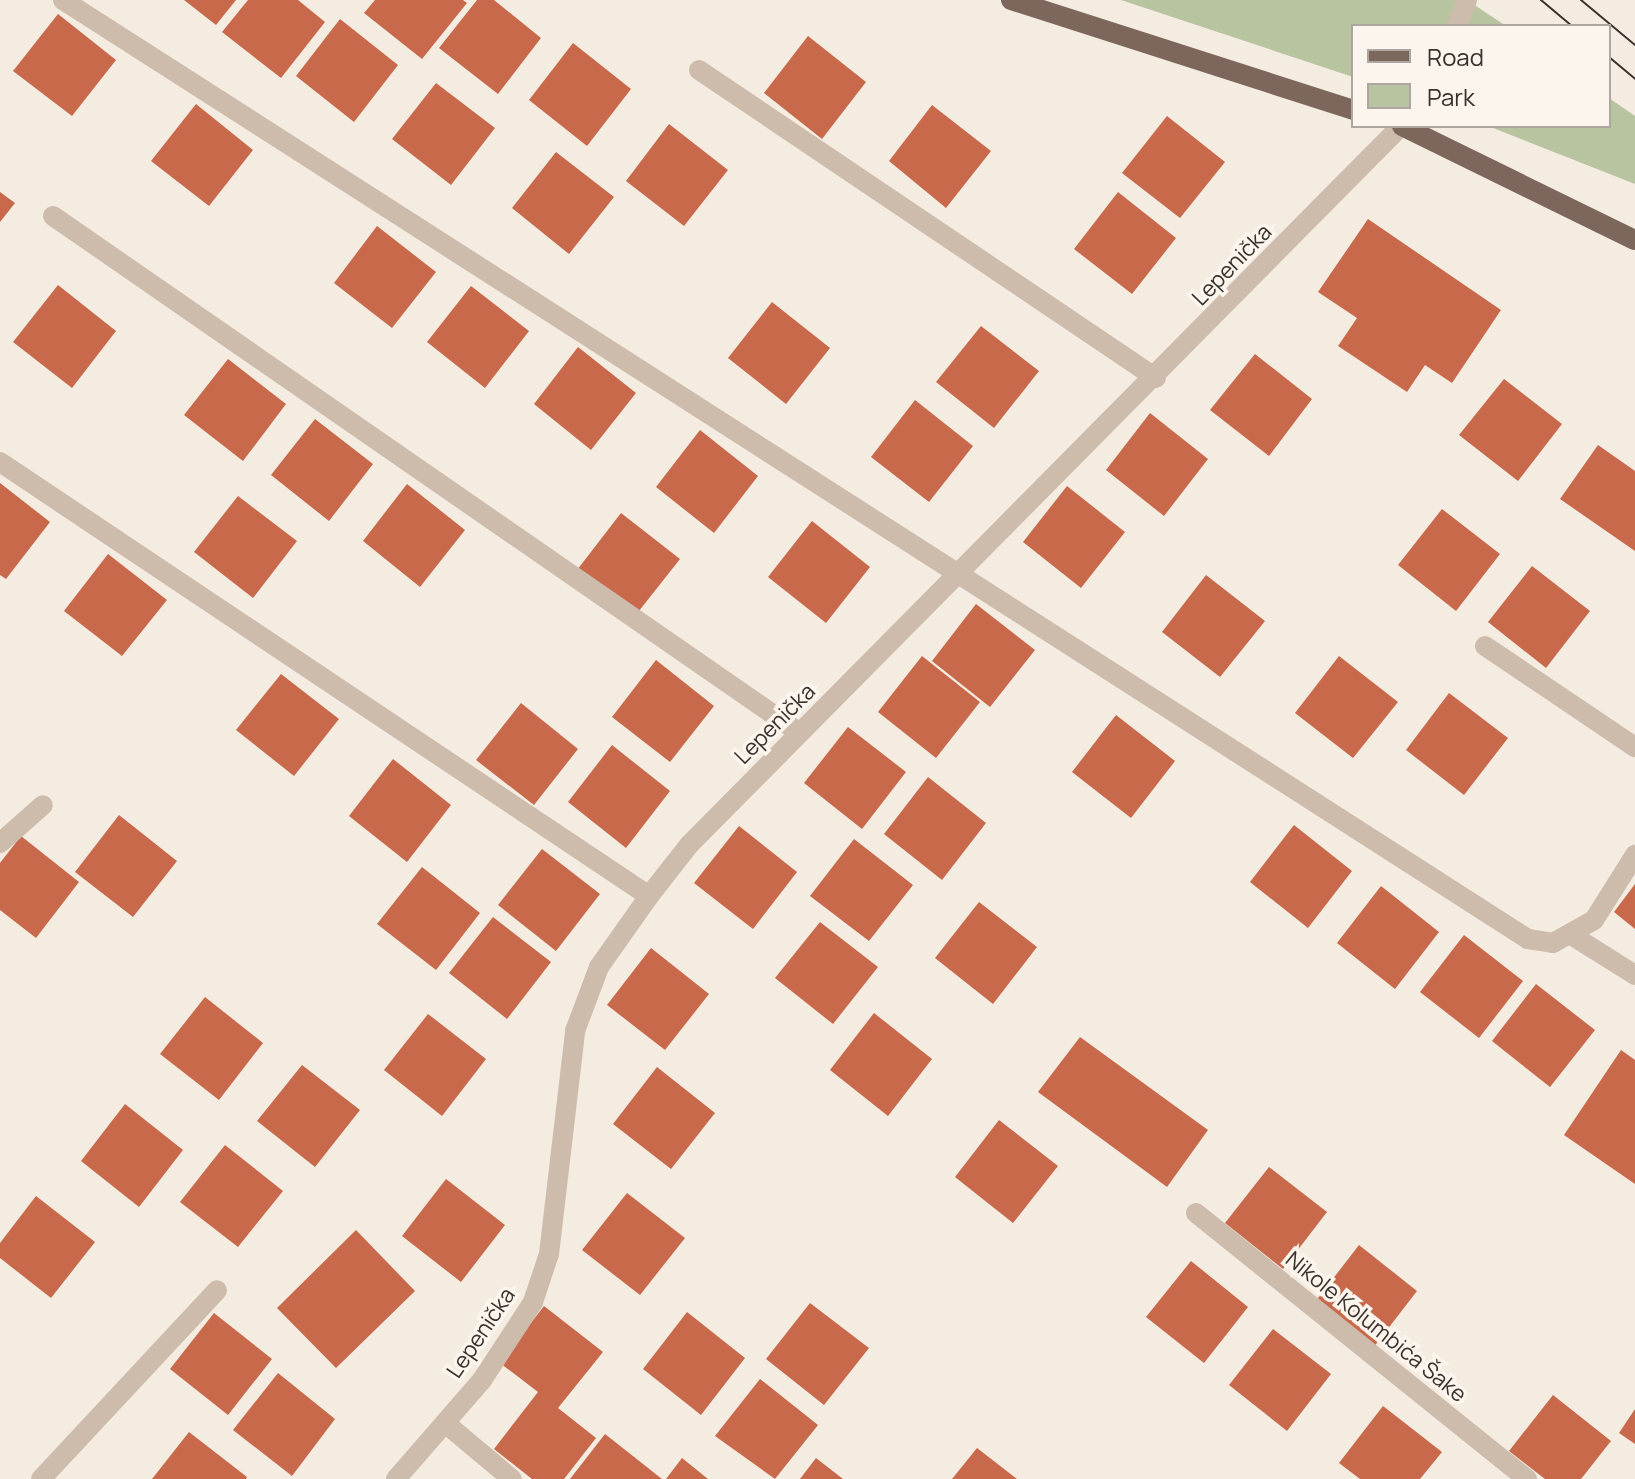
<!DOCTYPE html>
<meta charset="utf-8">
<style>
body{margin:0}
#map{position:relative;width:1635px;height:1479px;overflow:hidden;background:#f4ebe1;font-family:Manrope,sans-serif}
div>[style]{position:absolute}
.green>*{inset:0;background:#b8c4a0}
.building>*{inset:0;background:#c8694b}
.minor>*{height:20px;margin:-10px;padding:0 10px;transform-origin:10px;border-radius:10px;background:#cdbbac}
.primary>*{height:20px;margin:-10px;padding:0 10px;transform-origin:10px;border-radius:10px;background:#7d675c}
.tram>*{height:2px;margin:-1px;padding:0 1px;transform-origin:1px;border-radius:1px;background:#3b302b}
span{translate:-50% -50%;white-space:nowrap;text-align:center;line-height:1.15;-webkit-text-stroke:7px #fbf5ee;paint-order:stroke}
.street-label{font-size:22px;color:#3b302b}
.legend{position:absolute;left:1351px;top:24px;width:260px;height:104px;box-sizing:border-box;background:#fbf5ee;border:2px solid #aea6a0;margin:0;padding:10px 14px;list-style:none;font-size:24px;color:#3b302b}
.legend li{display:flex;align-items:center;gap:16px;height:40px}
.legend b{width:40px;border:2px solid #aea6a0}
</style>
<div id="map">
<div class="green">
<div style="clip-path:polygon(1121px 0,1467px 0,1506px 26px,1353px 26px,1353px 77px)"></div>
<div style="clip-path:polygon(1609px 98px,1635px 116px,1635px 184px,1488px 126px,1609px 126px)"></div>
</div>
<div class="building">
<div style="clip-path:polygon(184px 0,236px 0,216px 25px)"></div>
<div style="clip-path:polygon(248px 0,298px 0,325px 22px,281px 78px,222px 32px)"></div>
<div style="clip-path:polygon(375px 0,463px 0,467px 3px,422px 59px,364px 13px)"></div>
<div style="clip-path:polygon(477px 0,494px 0,541px 38px,498px 94px,439px 48px)"></div>
<div style="clip-path:polygon(58px 14px,116px 60px,72px 116px,13px 71px)"></div>
<div style="clip-path:polygon(340px 19px,398px 65px,354px 122px,296px 76px)"></div>
<div style="clip-path:polygon(808px 36px,866px 82px,822px 139px,764px 93px)"></div>
<div style="clip-path:polygon(573px 43px,631px 89px,587px 146px,529px 100px)"></div>
<div style="clip-path:polygon(436px 83px,495px 128px,451px 185px,392px 139px)"></div>
<div style="clip-path:polygon(196px 104px,253px 150px,209px 206px,151px 161px)"></div>
<div style="clip-path:polygon(932px 105px,991px 151px,946px 208px,889px 161px)"></div>
<div style="clip-path:polygon(1167px 116px,1225px 162px,1180px 218px,1122px 173px)"></div>
<div style="clip-path:polygon(669px 124px,728px 170px,684px 226px,626px 181px)"></div>
<div style="clip-path:polygon(556px 152px,614px 197px,569px 254px,512px 208px)"></div>
<div style="clip-path:polygon(0 192px,15px 203px,0 222px)"></div>
<div style="clip-path:polygon(1118px 192px,1176px 238px,1132px 294px,1074px 249px)"></div>
<div style="clip-path:polygon(1368px 219px,1501px 310px,1452px 383px,1425px 365px,1407px 392px,1338px 346px,1357px 318px,1318px 292px)"></div>
<div style="clip-path:polygon(377px 226px,436px 272px,392px 328px,334px 283px)"></div>
<div style="clip-path:polygon(58px 285px,116px 331px,72px 388px,13px 342px)"></div>
<div style="clip-path:polygon(471px 286px,529px 331px,485px 388px,427px 342px)"></div>
<div style="clip-path:polygon(772px 302px,830px 348px,786px 404px,728px 358px)"></div>
<div style="clip-path:polygon(981px 326px,1039px 371px,994px 428px,936px 382px)"></div>
<div style="clip-path:polygon(578px 347px,636px 393px,591px 450px,534px 404px)"></div>
<div style="clip-path:polygon(1255px 354px,1312px 399px,1269px 456px,1210px 410px)"></div>
<div style="clip-path:polygon(228px 359px,286px 404px,243px 461px,184px 415px)"></div>
<div style="clip-path:polygon(1504px 379px,1562px 424px,1518px 481px,1459px 435px)"></div>
<div style="clip-path:polygon(915px 400px,973px 446px,929px 502px,871px 457px)"></div>
<div style="clip-path:polygon(1150px 413px,1208px 459px,1164px 516px,1106px 470px)"></div>
<div style="clip-path:polygon(315px 419px,373px 464px,329px 521px,271px 475px)"></div>
<div style="clip-path:polygon(700px 430px,758px 476px,714px 533px,656px 487px)"></div>
<div style="clip-path:polygon(1598px 445px,1635px 471px,1635px 551px,1560px 499px)"></div>
<div style="clip-path:polygon(0 483px,50px 522px,6px 579px,0 575px)"></div>
<div style="clip-path:polygon(407px 484px,465px 530px,420px 587px,363px 541px)"></div>
<div style="clip-path:polygon(1067px 486px,1125px 532px,1081px 588px,1023px 542px)"></div>
<div style="clip-path:polygon(238px 496px,297px 541px,253px 598px,194px 552px)"></div>
<div style="clip-path:polygon(1442px 509px,1500px 554px,1456px 611px,1398px 565px)"></div>
<div style="clip-path:polygon(621px 513px,680px 559px,635px 616px,577px 570px)"></div>
<div style="clip-path:polygon(812px 521px,870px 567px,826px 623px,768px 577px)"></div>
<div style="clip-path:polygon(108px 554px,167px 600px,122px 656px,64px 611px)"></div>
<div style="clip-path:polygon(1532px 566px,1590px 611px,1546px 668px,1488px 622px)"></div>
<div style="clip-path:polygon(1206px 575px,1265px 621px,1220px 677px,1162px 632px)"></div>
<div style="clip-path:polygon(976px 604px,1035px 650px,990px 707px,932px 661px)"></div>
<div style="clip-path:polygon(922px 656px,980px 702px,936px 758px,878px 712px)"></div>
<div style="clip-path:polygon(1339px 656px,1398px 702px,1353px 758px,1295px 713px)"></div>
<div style="clip-path:polygon(656px 660px,714px 706px,670px 762px,612px 717px)"></div>
<div style="clip-path:polygon(281px 674px,339px 719px,294px 776px,236px 730px)"></div>
<div style="clip-path:polygon(1449px 693px,1508px 738px,1464px 795px,1406px 750px)"></div>
<div style="clip-path:polygon(521px 703px,578px 749px,534px 805px,476px 760px)"></div>
<div style="clip-path:polygon(1116px 715px,1175px 761px,1131px 818px,1072px 772px)"></div>
<div style="clip-path:polygon(848px 727px,906px 772px,862px 829px,804px 783px)"></div>
<div style="clip-path:polygon(612px 745px,670px 791px,626px 848px,568px 802px)"></div>
<div style="clip-path:polygon(393px 759px,451px 805px,407px 862px,349px 816px)"></div>
<div style="clip-path:polygon(928px 777px,986px 823px,942px 880px,884px 834px)"></div>
<div style="clip-path:polygon(119px 815px,177px 861px,133px 917px,75px 872px)"></div>
<div style="clip-path:polygon(1294px 825px,1352px 871px,1308px 928px,1250px 882px)"></div>
<div style="clip-path:polygon(739px 826px,797px 872px,753px 929px,694px 883px)"></div>
<div style="clip-path:polygon(21px 836px,79px 882px,36px 938px,0 910px,0 863px)"></div>
<div style="clip-path:polygon(854px 839px,913px 885px,869px 941px,810px 896px)"></div>
<div style="clip-path:polygon(542px 849px,600px 894px,556px 951px,498px 905px)"></div>
<div style="clip-path:polygon(422px 867px,480px 913px,436px 970px,377px 924px)"></div>
<div style="clip-path:polygon(1635px 884px,1635px 929px,1614px 912px)"></div>
<div style="clip-path:polygon(1381px 886px,1439px 932px,1395px 989px,1337px 943px)"></div>
<div style="clip-path:polygon(979px 902px,1037px 947px,993px 1004px,935px 958px)"></div>
<div style="clip-path:polygon(493px 917px,551px 962px,507px 1019px,449px 973px)"></div>
<div style="clip-path:polygon(820px 922px,878px 967px,833px 1024px,775px 978px)"></div>
<div style="clip-path:polygon(1464px 935px,1523px 981px,1479px 1038px,1420px 992px)"></div>
<div style="clip-path:polygon(651px 948px,709px 994px,665px 1050px,607px 1005px)"></div>
<div style="clip-path:polygon(1536px 984px,1595px 1030px,1550px 1087px,1492px 1041px)"></div>
<div style="clip-path:polygon(205px 997px,263px 1043px,219px 1100px,160px 1054px)"></div>
<div style="clip-path:polygon(874px 1013px,932px 1059px,888px 1116px,830px 1070px)"></div>
<div style="clip-path:polygon(428px 1014px,486px 1059px,442px 1116px,384px 1070px)"></div>
<div style="clip-path:polygon(1080px 1037px,1208px 1130px,1167px 1187px,1038px 1092px)"></div>
<div style="clip-path:polygon(1621px 1050px,1635px 1060px,1635px 1184px,1564px 1135px)"></div>
<div style="clip-path:polygon(302px 1065px,360px 1110px,315px 1167px,257px 1121px)"></div>
<div style="clip-path:polygon(657px 1067px,715px 1113px,671px 1169px,613px 1124px)"></div>
<div style="clip-path:polygon(125px 1104px,183px 1150px,139px 1207px,81px 1161px)"></div>
<div style="clip-path:polygon(999px 1120px,1058px 1166px,1013px 1223px,955px 1177px)"></div>
<div style="clip-path:polygon(225px 1145px,283px 1191px,238px 1247px,180px 1202px)"></div>
<div style="clip-path:polygon(1269px 1167px,1327px 1212px,1283px 1269px,1225px 1223px)"></div>
<div style="clip-path:polygon(446px 1179px,505px 1225px,461px 1282px,402px 1236px)"></div>
<div style="clip-path:polygon(627px 1193px,685px 1238px,640px 1295px,582px 1250px)"></div>
<div style="clip-path:polygon(36px 1196px,95px 1242px,51px 1298px,0 1258px,0 1243px)"></div>
<div style="clip-path:polygon(356px 1230px,415px 1291px,336px 1368px,277px 1308px)"></div>
<div style="clip-path:polygon(1359px 1245px,1417px 1291px,1373px 1348px,1315px 1302px)"></div>
<div style="clip-path:polygon(1191px 1261px,1248px 1307px,1204px 1363px,1146px 1317px)"></div>
<div style="clip-path:polygon(810px 1303px,869px 1348px,824px 1405px,766px 1359px)"></div>
<div style="clip-path:polygon(544px 1306px,603px 1352px,558px 1408px,596px 1438px,564px 1479px,532px 1479px,494px 1449px,538px 1392px,500px 1363px)"></div>
<div style="clip-path:polygon(687px 1312px,745px 1358px,701px 1415px,643px 1369px)"></div>
<div style="clip-path:polygon(214px 1313px,272px 1359px,228px 1415px,170px 1369px)"></div>
<div style="clip-path:polygon(1273px 1329px,1331px 1374px,1287px 1431px,1229px 1385px)"></div>
<div style="clip-path:polygon(278px 1373px,335px 1419px,292px 1476px,233px 1430px)"></div>
<div style="clip-path:polygon(760px 1379px,818px 1425px,775px 1479px,715px 1436px)"></div>
<div style="clip-path:polygon(1553px 1395px,1611px 1441px,1581px 1479px,1545px 1479px,1509px 1451px)"></div>
<div style="clip-path:polygon(1383px 1406px,1442px 1452px,1420px 1479px,1360px 1479px,1339px 1463px)"></div>
<div style="clip-path:polygon(1635px 1409px,1635px 1444px,1619px 1433px)"></div>
<div style="clip-path:polygon(189px 1432px,247px 1477px,246px 1479px,152px 1479px)"></div>
<div style="clip-path:polygon(605px 1434px,662px 1479px,570px 1479px)"></div>
<div style="clip-path:polygon(977px 1448px,1017px 1479px,952px 1479px)"></div>
<div style="clip-path:polygon(682px 1458px,708px 1479px,666px 1479px)"></div>
<div style="clip-path:polygon(816px 1458px,843px 1479px,800px 1479px)"></div>
</div>
<div class="minor">
<div style="left:63px;top:0;width:1740px;rotate:32.66deg"></div>
<div style="left:1528px;top:939px;width:25px;rotate:9deg"></div>
<div style="left:1553px;top:943px;width:47px;rotate:-29.3deg"></div>
<div style="left:1594px;top:920px;width:77px;rotate:-57.8deg"></div>
<div style="left:1457px;top:26px;width:28px;rotate:-69deg"></div>
<div style="left:699px;top:70px;width:551px;rotate:33.98deg"></div>
<div style="left:53px;top:216px;width:908px;rotate:34.69deg"></div>
<div style="left:0;top:462px;width:781px;rotate:33.77deg"></div>
<div style="left:1485px;top:646px;width:181px;rotate:34deg"></div>
<div style="left:0;top:843px;width:57px;rotate:-41.5deg"></div>
<div style="left:1573px;top:936px;width:73px;rotate:32.2deg"></div>
<div style="left:1196px;top:1213px;width:425px;rotate:38.8deg"></div>
<div style="left:445px;top:1423px;width:87px;rotate:39.9deg"></div>
<div style="left:41px;top:1479px;width:258px;rotate:-47deg"></div>
<div style="left:396px;top:1479px;width:131px;rotate:-49deg"></div>
<div style="left:482px;top:1380px;width:93px;rotate:-56.8deg"></div>
<div style="left:533px;top:1302px;width:51px;rotate:-71.6deg"></div>
<div style="left:549px;top:1254px;width:225px;rotate:-83.3deg"></div>
<div style="left:575px;top:1031px;width:68px;rotate:-69.4deg"></div>
<div style="left:599px;top:967px;width:87px;rotate:-54.8deg"></div>
<div style="left:649px;top:896px;width:65px;rotate:-51.9deg"></div>
<div style="left:689px;top:845px;width:1012px;rotate:-45.28deg"></div>
</div>
<div class="primary">
<div style="left:1011px;top:0;width:359px;rotate:17.8deg"></div>
<div style="left:1402px;top:126px;width:259px;rotate:26.1deg"></div>
</div>
<div class="tram">
<div style="left:1541px;top:0;width:40px;rotate:40deg"></div>
<div style="left:1581px;top:0;width:70px;rotate:39.8deg"></div>
<div style="left:1609px;top:57px;width:34px;rotate:40deg"></div>
</div>
<div class="street-label">
<span style="left:1232px;top:265px;rotate:-46deg">Lepenička</span>
<span style="left:775px;top:724px;rotate:-45deg">Lepenička</span>
<span style="left:1376px;top:1327px;rotate:39deg">Nikole Kolumbića Šake</span>
<span style="left:481px;top:1333px;rotate:-56deg">Lepenička</span>
</div>
<ul class="legend">
<li><b style="height:10px;background:#7d675c"></b>Road</li>
<li><b style="height:22px;background:#b8c4a0"></b>Park</li>
</ul>
</div>
